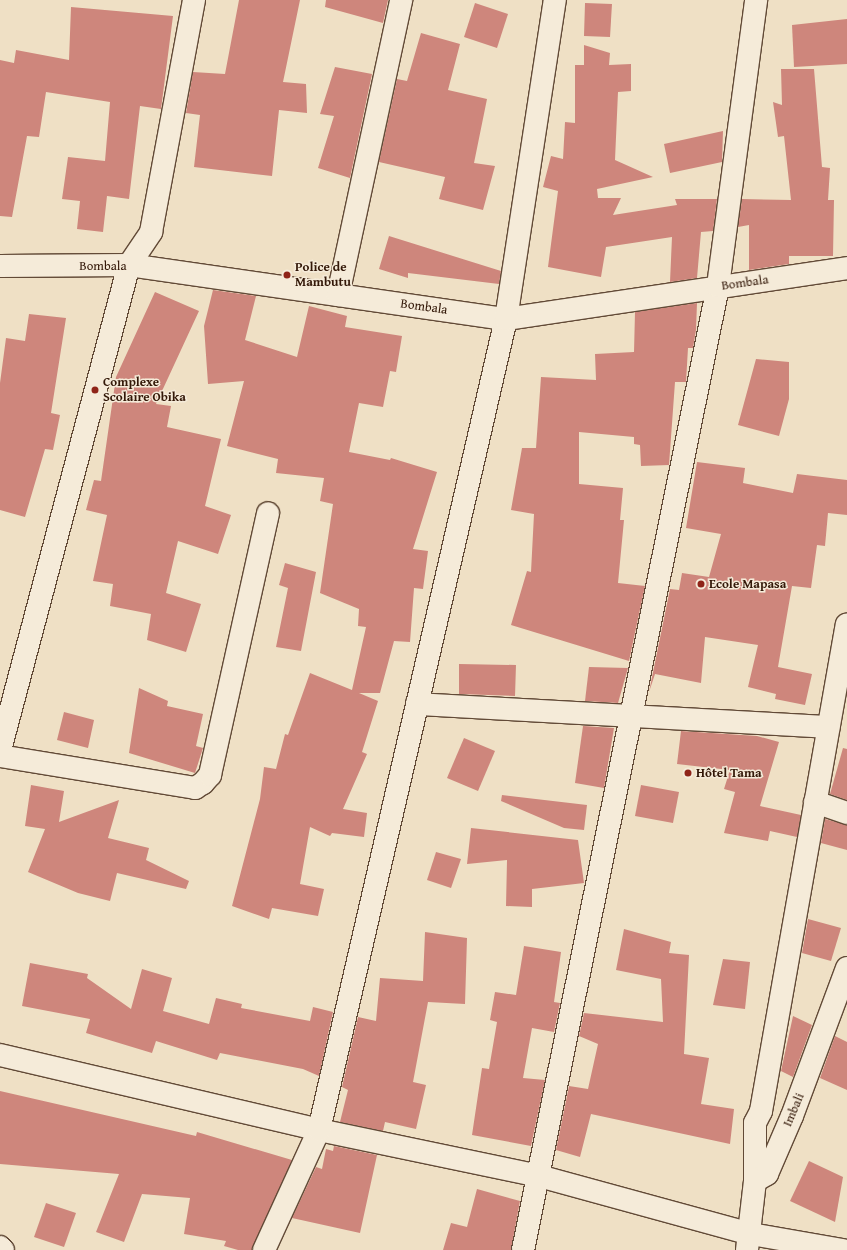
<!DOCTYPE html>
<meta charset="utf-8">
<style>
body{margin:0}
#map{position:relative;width:847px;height:1250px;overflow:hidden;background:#efe0c5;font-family:"Gentium Book Plus",serif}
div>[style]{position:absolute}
.building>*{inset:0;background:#ce867c}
.roads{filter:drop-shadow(1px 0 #624a37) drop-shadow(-1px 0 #624a37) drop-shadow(0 1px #624a37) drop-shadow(0 -1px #624a37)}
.minor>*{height:22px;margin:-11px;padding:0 11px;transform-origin:11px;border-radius:11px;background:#f5ebd9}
.dots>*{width:11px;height:11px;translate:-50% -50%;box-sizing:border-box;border:2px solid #f5ebd9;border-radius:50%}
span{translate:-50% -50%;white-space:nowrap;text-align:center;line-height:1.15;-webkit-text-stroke:3px #f5ebd9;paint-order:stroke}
.street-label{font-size:13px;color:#331808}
.poi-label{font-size:13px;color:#331808;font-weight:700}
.left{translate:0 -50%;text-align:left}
</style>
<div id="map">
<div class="building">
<div style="clip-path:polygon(239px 0,300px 0,283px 82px,306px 84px,307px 113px,279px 110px,272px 176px,194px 167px,200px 115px,186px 113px,193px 72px,225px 74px)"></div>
<div style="clip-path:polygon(326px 0,388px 0,383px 23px,325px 7px)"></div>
<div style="clip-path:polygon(475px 3px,508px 14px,497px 48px,464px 37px)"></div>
<div style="clip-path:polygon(585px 3px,612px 4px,610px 37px,584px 36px)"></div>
<div style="clip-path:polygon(71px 7px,173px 16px,161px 109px,140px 106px,129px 199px,107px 196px,103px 232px,77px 229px,80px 201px,62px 199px,68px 157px,105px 161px,110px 102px,46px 92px,39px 137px,27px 136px,12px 217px,0 216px,0 60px,14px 63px,16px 50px,69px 60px)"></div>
<div style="clip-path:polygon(847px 19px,847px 64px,794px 67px,792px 25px)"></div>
<div style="clip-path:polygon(421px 33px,460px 44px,448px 90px,487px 99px,474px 163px,495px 166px,483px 210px,439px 199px,445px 177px,379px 162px,397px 79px,407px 81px)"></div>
<div style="clip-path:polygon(584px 45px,610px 53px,609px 65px,631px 64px,631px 91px,618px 92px,615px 160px,653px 177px,597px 189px,598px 198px,621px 198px,613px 215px,677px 205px,675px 199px,717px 199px,713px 231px,701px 232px,697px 278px,670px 282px,672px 237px,606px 247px,601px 277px,548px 267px,558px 191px,543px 187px,551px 156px,563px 159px,565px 122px,575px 123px,575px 65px,584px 65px)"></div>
<div style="clip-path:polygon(335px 67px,372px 74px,350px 178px,318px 168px,334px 116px,320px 114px)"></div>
<div style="clip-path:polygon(781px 69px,814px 69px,822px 167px,830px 168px,828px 200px,834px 200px,833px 256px,789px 256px,789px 264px,749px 270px,749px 225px,738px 227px,742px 199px,791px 200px,784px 136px,778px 137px,773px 102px,782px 105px)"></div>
<div style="clip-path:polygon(723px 131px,722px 162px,670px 173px,664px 144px)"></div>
<div style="clip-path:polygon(389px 236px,501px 271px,499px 284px,408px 273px,408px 278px,379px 269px)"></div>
<div style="clip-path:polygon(213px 290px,256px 296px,245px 340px,297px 357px,309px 306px,347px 316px,345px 327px,402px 336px,396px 372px,390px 371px,383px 407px,359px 403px,349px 452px,390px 460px,391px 458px,437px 472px,413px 549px,428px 551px,423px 589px,414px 588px,410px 642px,394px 641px,380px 693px,359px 693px,378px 701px,362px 752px,367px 754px,343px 809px,367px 813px,364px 837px,332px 833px,330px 836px,310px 827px,300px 884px,324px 889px,318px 916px,272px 908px,269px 919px,232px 906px,260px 799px,264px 767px,276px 769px,285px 734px,288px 735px,310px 673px,352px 690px,366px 627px,358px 626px,359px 609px,320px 593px,333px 504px,320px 501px,324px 478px,276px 473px,278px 459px,227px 446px,244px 381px,208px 384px,204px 326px)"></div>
<div style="clip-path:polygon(155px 292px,199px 311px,156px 404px,171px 406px,167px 427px,221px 439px,205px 506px,231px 515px,218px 554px,178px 541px,166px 593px,201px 604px,186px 652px,147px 640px,151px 614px,110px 606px,113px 584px,93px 581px,107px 515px,86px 510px,94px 480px,101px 481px,116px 377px)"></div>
<div style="clip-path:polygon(697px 303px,696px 330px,693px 348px,688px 348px,686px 382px,675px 382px,669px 465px,641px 466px,640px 445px,634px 444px,634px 437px,579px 432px,579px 484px,623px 488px,620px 520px,624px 520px,618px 583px,645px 586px,629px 661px,511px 625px,527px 571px,531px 572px,534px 514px,511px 510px,522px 448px,536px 448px,541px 377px,596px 380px,595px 354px,634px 352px,635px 312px)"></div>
<div style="clip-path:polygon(29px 314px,66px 318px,51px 413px,60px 415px,53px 450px,45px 449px,25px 517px,0 510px,0 383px,6px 338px,25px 341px)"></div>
<div style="clip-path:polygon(756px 359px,789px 362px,789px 399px,779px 436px,738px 425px)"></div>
<div style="clip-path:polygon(697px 462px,745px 468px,743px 483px,793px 493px,797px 474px,847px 480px,847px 515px,828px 513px,825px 546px,817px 545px,811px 588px,792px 586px,778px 667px,812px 674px,805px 705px,775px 699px,776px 694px,748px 687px,758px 645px,705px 637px,701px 683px,655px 674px,649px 692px,670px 589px,679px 590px,682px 573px,709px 577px,721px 534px,686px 528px)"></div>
<div style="clip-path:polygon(285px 563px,316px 572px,301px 651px,276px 647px,288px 588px,279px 585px)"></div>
<div style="clip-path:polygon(459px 664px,516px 665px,515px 696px,459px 694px)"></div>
<div style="clip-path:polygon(589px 667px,628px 668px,618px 703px,585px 701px)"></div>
<div style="clip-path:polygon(139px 688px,168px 701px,167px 706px,203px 714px,196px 746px,203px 748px,195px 773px,129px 753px)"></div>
<div style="clip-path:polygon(64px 712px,94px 720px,88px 748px,57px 740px)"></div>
<div style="clip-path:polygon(583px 726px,614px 728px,604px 788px,575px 783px)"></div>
<div style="clip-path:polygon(681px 731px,757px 736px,779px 742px,760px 806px,801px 815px,797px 837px,770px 831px,768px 841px,724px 833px,735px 792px,724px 789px,730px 770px,677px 764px)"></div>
<div style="clip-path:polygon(464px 738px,495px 751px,478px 791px,447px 778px)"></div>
<div style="clip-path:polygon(843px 748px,847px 749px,847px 800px,830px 794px)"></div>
<div style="clip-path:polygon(31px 785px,64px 791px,59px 822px,119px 800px,108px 838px,149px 848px,146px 860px,189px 881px,186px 889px,117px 873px,110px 901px,78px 893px,28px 872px,45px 829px,25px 826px)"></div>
<div style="clip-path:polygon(641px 785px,679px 792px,673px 823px,635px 816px)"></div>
<div style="clip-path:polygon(502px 795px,587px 805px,584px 830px,564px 828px,501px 801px)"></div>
<div style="clip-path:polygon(825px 819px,847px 825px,847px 850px,821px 843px)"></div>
<div style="clip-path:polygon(471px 828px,578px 840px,584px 883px,532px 889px,532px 907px,506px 906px,507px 860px,467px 864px)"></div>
<div style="clip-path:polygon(436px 852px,461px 859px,451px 888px,427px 880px)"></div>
<div style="clip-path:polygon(808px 919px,841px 928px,831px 961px,802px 953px)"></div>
<div style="clip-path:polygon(624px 929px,671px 942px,669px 953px,689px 955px,684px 1054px,709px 1058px,701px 1104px,734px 1109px,730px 1144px,591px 1114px,580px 1157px,556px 1150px,569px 1086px,588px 1089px,598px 1044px,579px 1036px,584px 1013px,663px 1022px,661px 979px,616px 970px)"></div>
<div style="clip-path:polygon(425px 932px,467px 938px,465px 1004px,428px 1002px,413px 1082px,426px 1085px,416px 1129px,385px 1122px,383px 1131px,340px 1122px,348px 1090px,342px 1087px,358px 1017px,376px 1021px,380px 978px,423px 981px)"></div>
<div style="clip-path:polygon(524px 946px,561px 952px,554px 1002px,560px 1003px,554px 1032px,532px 1028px,523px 1078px,545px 1080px,531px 1146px,472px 1135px,482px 1068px,489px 1069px,497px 1022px,490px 1020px,495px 992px,516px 995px)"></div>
<div style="clip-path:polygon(723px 959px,750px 962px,745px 1009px,713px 1005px)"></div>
<div style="clip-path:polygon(30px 963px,88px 974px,87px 978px,131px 1009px,142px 969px,172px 978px,163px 1011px,209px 1024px,216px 998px,242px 1004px,241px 1008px,310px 1021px,313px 1007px,333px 1012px,319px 1076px,303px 1069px,220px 1053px,217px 1060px,156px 1041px,152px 1053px,86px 1033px,90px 1019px,22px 1006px)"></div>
<div style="clip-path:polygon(793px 1016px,812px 1025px,793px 1077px,781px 1071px)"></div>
<div style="clip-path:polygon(835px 1036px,847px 1042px,847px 1090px,820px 1078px)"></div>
<div style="clip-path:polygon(0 1091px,196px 1136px,197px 1132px,292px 1160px,252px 1250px,238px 1250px,224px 1246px,226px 1241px,184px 1234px,190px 1198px,142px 1194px,124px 1242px,96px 1232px,119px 1174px,0 1164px)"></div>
<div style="clip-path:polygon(334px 1146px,377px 1155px,360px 1233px,292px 1218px,316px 1167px,322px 1169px,326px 1149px,333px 1151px)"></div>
<div style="clip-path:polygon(809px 1161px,843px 1177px,835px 1222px,790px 1201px)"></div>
<div style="clip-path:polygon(477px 1189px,520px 1201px,511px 1250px,443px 1250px,451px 1223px,467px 1227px)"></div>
<div style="clip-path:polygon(46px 1203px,76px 1213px,64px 1247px,34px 1237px)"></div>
</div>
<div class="roads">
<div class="minor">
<div style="left:0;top:266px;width:129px;rotate:-0.4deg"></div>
<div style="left:129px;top:265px;width:381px;rotate:8.2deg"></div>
<div style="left:506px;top:319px;width:345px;rotate:-8.5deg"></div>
<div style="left:338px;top:295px;width:302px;rotate:-77.9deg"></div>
<div style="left:417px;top:704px;width:412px;rotate:3.2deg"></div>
<div style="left:0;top:750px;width:502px;rotate:-75.11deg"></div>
<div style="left:129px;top:265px;width:40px;rotate:-56deg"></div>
<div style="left:151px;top:232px;width:236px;rotate:-79.5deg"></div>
<div style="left:0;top:756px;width:198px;rotate:9.3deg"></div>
<div style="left:195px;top:788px;width:9px;rotate:-32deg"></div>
<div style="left:203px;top:783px;width:11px;rotate:-49deg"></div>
<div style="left:210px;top:775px;width:268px;rotate:-77.5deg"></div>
<div style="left:815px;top:802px;width:34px;rotate:19deg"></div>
<div style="left:0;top:1055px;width:328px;rotate:13.2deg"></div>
<div style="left:319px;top:1130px;width:225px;rotate:11.8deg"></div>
<div style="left:539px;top:1176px;width:220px;rotate:15.3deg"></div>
<div style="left:751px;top:1234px;width:93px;rotate:9.9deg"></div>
<div style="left:755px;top:1181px;width:58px;rotate:-90deg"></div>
<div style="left:755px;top:1123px;width:13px;rotate:-63deg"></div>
<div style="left:761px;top:1111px;width:494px;rotate:-80deg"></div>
<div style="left:0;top:1247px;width:4px;rotate:45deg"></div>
<div style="left:264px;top:1250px;width:132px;rotate:-65.4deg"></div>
<div style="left:319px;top:1130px;width:832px;rotate:-77.02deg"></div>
<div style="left:506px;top:319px;width:323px;rotate:-81.3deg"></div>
<div style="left:523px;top:1250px;width:984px;rotate:-78.56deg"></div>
<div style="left:718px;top:286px;width:289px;rotate:-82.4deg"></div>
<div style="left:747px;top:1250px;width:69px;rotate:-83.4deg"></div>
<div style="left:755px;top:1181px;width:14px;rotate:-30deg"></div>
<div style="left:767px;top:1174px;width:63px;rotate:-66.7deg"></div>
<div style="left:792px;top:1116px;width:158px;rotate:-69.6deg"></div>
</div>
</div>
<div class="dots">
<div style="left:287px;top:275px;background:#8f2418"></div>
<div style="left:95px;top:390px;background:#8f2418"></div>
<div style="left:701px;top:584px;background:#8f2418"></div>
<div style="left:688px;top:773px;background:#8f2418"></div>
</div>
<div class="street-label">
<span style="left:103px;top:266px">Bombala</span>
<span style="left:745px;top:283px;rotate:-8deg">Bombala</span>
<span style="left:424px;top:307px;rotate:8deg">Bombala</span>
<span style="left:794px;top:1110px;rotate:-67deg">Imbali</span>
</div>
<div class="poi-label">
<span class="left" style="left:295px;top:275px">Police de<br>Mambutu</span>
<span class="left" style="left:103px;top:390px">Complexe<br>Scolaire Obika</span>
<span class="left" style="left:709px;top:584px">Ecole Mapasa</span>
<span class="left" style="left:696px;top:773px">Hôtel Tama</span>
</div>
</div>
